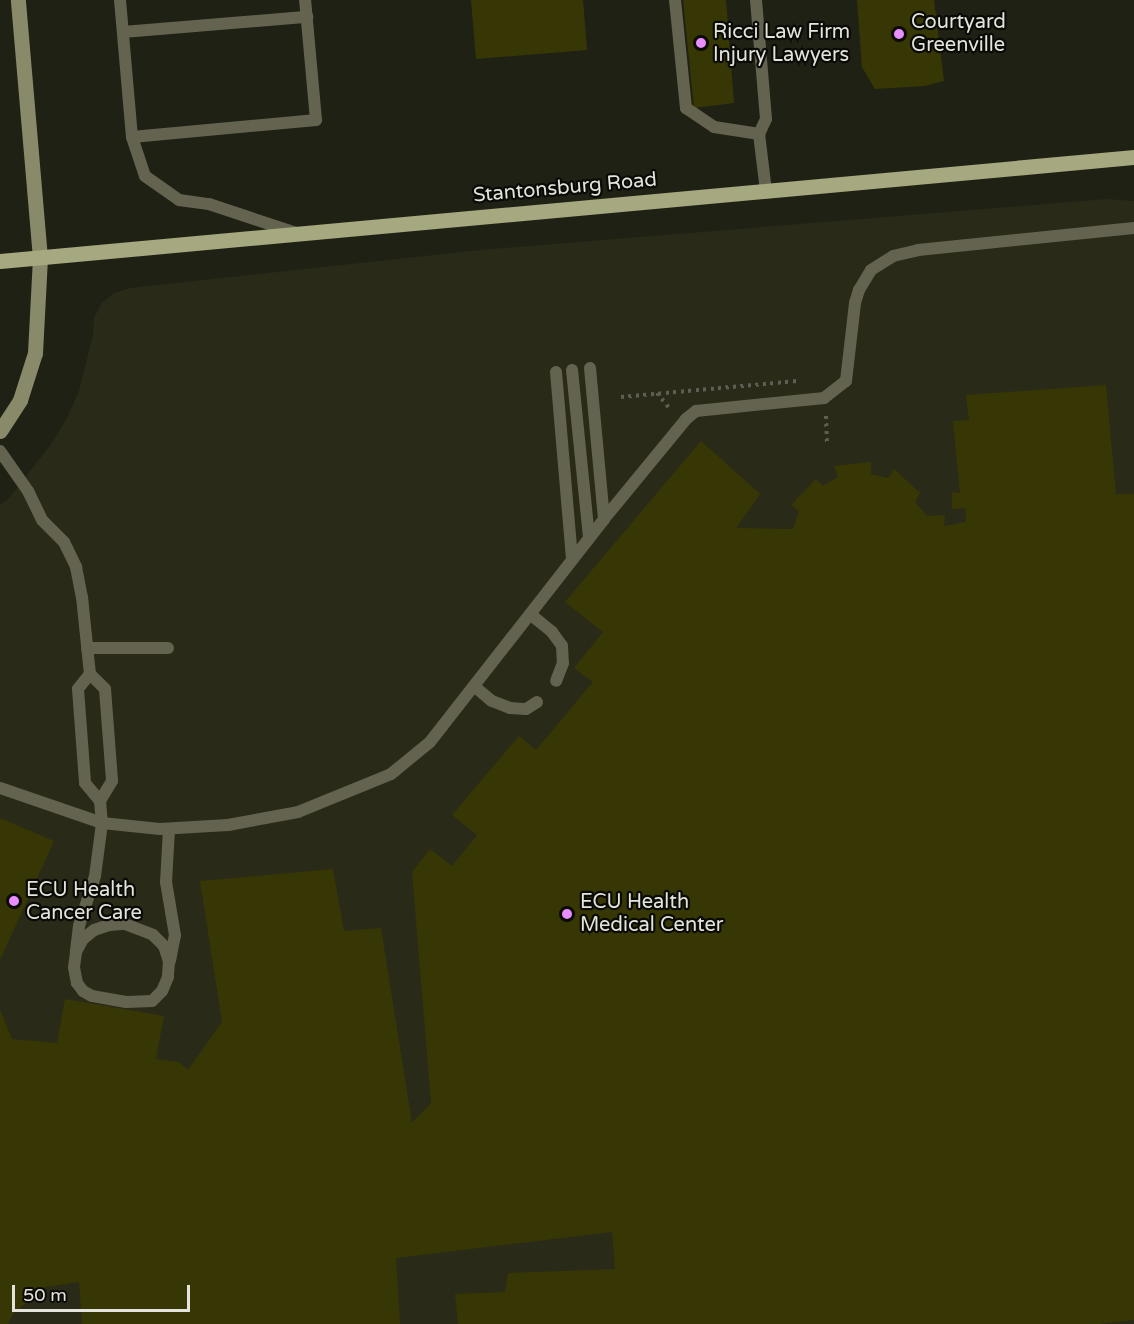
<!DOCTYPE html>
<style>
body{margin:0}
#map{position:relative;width:1134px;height:1324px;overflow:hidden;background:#202115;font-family:"Varela Round",sans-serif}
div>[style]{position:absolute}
.built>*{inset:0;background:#2a2a18}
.building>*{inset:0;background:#373705}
.path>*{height:4px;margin-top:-2px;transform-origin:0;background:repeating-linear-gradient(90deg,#5e5f54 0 3px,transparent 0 7.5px)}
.lane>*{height:12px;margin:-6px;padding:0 6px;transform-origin:6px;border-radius:6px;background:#636350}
.secondary>*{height:15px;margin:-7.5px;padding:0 7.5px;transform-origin:7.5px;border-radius:7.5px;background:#898a6a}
.primary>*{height:15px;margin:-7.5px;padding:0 7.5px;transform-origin:7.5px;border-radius:7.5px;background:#a6a87f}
.dots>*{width:16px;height:16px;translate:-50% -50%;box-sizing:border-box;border:3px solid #0a0a06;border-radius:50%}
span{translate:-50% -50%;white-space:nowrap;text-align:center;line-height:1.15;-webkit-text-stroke:4.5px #0a0a06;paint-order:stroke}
.poi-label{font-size:20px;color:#e4e4dc}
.left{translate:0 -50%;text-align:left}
.street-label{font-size:20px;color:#e4e4dc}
.scale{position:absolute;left:12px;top:1285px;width:178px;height:27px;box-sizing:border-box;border:3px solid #e4e4dc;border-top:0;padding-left:8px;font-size:18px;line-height:21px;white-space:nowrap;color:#e4e4dc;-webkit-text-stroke:4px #0a0a06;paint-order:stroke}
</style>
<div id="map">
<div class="built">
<div style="clip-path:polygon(1107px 199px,1134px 201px,1134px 1324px,0 1324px,0 505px,9px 498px,52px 443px,67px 418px,79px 391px,93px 335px,94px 318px,102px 303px,114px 293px,130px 288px,480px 250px)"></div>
</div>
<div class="building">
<div style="clip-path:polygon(471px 0,583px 0,587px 50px,476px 59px)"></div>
<div style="clip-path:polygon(683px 0,726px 0,734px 103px,694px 108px)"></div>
<div style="clip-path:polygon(857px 0,934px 0,944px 81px,925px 86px,875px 89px,862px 67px)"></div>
<div style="clip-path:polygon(1106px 385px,1116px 494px,1134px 494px,1134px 1320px,1099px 1324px,458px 1324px,455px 1294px,505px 1292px,508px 1273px,615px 1269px,612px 1232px,396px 1258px,400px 1324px,82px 1324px,79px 1282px,45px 1287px,13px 1314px,8px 1324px,0 1324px,0 1010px,12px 1039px,57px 1043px,65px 999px,164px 1016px,156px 1059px,179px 1062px,188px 1070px,222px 1022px,200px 881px,333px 869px,344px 931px,381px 928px,412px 1123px,431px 1103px,412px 872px,430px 849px,452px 866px,477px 835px,452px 815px,519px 736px,536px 750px,593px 682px,574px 668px,603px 632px,565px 602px,701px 441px,760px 494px,736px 528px,793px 529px,799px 511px,791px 505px,816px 479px,823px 486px,838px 477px,834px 466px,871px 462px,871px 474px,888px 478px,894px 469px,920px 493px,915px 502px,927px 516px,945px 515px,944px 526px,966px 522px,965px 508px,952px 509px,952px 492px,960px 493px,953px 421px,969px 420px,966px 395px)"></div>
<div style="clip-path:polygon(0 818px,54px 841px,0 960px)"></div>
</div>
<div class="path">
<div style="left:657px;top:393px;width:22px;rotate:51deg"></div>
<div style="left:621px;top:397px;width:176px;rotate:-5.2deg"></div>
<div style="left:826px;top:416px;width:26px;rotate:88deg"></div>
</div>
<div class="lane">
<div style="left:120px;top:0;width:138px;rotate:85deg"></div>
<div style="left:132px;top:137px;width:185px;rotate:-5.3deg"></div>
<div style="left:316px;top:120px;width:121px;rotate:-95.2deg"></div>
<div style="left:675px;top:0;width:109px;rotate:84.2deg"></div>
<div style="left:686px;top:108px;width:34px;rotate:34deg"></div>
<div style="left:714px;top:127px;width:46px;rotate:8.8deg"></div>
<div style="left:756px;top:0;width:119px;rotate:85.2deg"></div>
<div style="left:766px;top:119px;width:17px;rotate:115deg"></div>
<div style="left:759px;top:134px;width:57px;rotate:83deg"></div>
<div style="left:123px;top:32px;width:185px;rotate:-4.7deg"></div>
<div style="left:132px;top:137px;width:41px;rotate:71.6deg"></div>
<div style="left:145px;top:176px;width:42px;rotate:35.2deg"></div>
<div style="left:179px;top:200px;width:30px;rotate:8deg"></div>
<div style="left:209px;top:204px;width:92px;rotate:18.4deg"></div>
<div style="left:590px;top:368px;width:152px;rotate:84.7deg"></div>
<div style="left:572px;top:370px;width:168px;rotate:84.2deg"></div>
<div style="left:556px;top:372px;width:187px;rotate:85.1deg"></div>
<div style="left:0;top:451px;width:49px;rotate:55deg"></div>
<div style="left:28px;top:491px;width:32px;rotate:64deg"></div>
<div style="left:42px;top:520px;width:31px;rotate:45deg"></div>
<div style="left:64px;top:542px;width:28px;rotate:64deg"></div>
<div style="left:76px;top:567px;width:31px;rotate:79deg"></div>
<div style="left:82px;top:597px;width:77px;rotate:84.1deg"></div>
<div style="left:90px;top:674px;width:21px;rotate:45deg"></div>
<div style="left:105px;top:689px;width:92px;rotate:85.6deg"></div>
<div style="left:112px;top:781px;width:23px;rotate:121deg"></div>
<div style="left:100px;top:801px;width:22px;rotate:85deg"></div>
<div style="left:102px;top:823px;width:53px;rotate:97.5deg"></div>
<div style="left:95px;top:876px;width:52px;rotate:107.7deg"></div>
<div style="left:79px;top:926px;width:26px;rotate:97deg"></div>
<div style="left:530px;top:614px;width:28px;rotate:39deg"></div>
<div style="left:552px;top:632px;width:17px;rotate:54deg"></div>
<div style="left:562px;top:646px;width:17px;rotate:87deg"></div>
<div style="left:563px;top:663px;width:19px;rotate:111deg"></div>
<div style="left:87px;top:648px;width:81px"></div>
<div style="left:90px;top:674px;width:19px;rotate:129deg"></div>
<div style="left:78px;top:689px;width:94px;rotate:85.7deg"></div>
<div style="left:85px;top:783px;width:23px;rotate:50deg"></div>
<div style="left:474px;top:686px;width:23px;rotate:40deg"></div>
<div style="left:492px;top:701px;width:19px;rotate:21deg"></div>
<div style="left:510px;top:708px;width:16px;rotate:4deg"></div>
<div style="left:526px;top:709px;width:13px;rotate:-32deg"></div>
<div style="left:0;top:788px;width:108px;rotate:18.9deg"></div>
<div style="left:102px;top:823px;width:58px;rotate:5.9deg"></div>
<div style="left:160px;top:829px;width:68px;rotate:-3.4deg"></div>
<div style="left:228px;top:825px;width:71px;rotate:-10.5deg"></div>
<div style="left:298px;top:812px;width:100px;rotate:-22.2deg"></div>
<div style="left:391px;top:774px;width:50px;rotate:-39.4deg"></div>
<div style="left:430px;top:742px;width:283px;rotate:-52deg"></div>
<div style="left:604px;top:519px;width:129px;rotate:-50.6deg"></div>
<div style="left:686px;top:419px;width:13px;rotate:-39deg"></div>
<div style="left:696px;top:411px;width:129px;rotate:-5.8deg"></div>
<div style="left:824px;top:398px;width:28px;rotate:-38deg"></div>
<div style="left:846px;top:381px;width:79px;rotate:-83.4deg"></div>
<div style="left:855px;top:303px;width:14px;rotate:-73deg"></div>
<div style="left:859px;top:290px;width:23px;rotate:-59deg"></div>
<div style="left:871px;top:270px;width:26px;rotate:-32deg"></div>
<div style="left:893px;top:256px;width:26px;rotate:-13deg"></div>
<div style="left:918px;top:250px;width:217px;rotate:-5.8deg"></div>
<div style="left:169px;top:829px;width:53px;rotate:93.2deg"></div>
<div style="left:166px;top:882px;width:54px;rotate:80.4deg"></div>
<div style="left:175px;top:935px;width:26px;rotate:101deg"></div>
<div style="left:125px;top:924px;width:30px;rotate:21deg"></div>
<div style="left:153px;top:935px;width:16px;rotate:45deg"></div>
<div style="left:164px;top:946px;width:16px;rotate:72deg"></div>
<div style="left:169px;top:961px;width:16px;rotate:94deg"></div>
<div style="left:168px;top:977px;width:15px;rotate:113deg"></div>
<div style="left:162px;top:991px;width:14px;rotate:135deg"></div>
<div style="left:152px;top:1001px;width:26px;rotate:178deg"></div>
<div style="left:126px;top:1002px;width:35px;rotate:-170deg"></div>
<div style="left:92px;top:996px;width:10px;rotate:-151deg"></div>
<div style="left:83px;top:991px;width:10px;rotate:-127deg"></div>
<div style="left:77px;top:983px;width:16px;rotate:-101deg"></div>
<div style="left:74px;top:967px;width:15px;rotate:-82deg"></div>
<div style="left:76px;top:952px;width:15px;rotate:-62deg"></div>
<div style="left:83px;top:939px;width:14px;rotate:-39deg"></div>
<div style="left:94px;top:930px;width:16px;rotate:-18deg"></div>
<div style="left:109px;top:925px;width:16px;rotate:-4deg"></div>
</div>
<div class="secondary">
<div style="left:0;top:431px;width:37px;rotate:-57deg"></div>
<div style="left:20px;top:400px;width:49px;rotate:-72.3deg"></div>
<div style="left:35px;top:353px;width:95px;rotate:-87deg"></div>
<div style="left:40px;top:258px;width:259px;rotate:-94.9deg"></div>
</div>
<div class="primary">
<div style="left:0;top:261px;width:1139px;rotate:-5.24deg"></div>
</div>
<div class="dots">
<div style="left:899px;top:34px;background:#e88eff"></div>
<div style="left:701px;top:43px;background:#e88eff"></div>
<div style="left:14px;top:901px;background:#e88eff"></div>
<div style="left:567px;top:914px;background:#e88eff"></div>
</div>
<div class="poi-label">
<span class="left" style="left:911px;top:34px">Courtyard<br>Greenville</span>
<span class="left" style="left:713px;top:44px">Ricci Law Firm<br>Injury Lawyers</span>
<span class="left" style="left:26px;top:902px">ECU Health<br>Cancer Care</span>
<span class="left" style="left:580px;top:914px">ECU Health<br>Medical Center</span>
</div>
<div class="street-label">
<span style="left:565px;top:188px;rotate:-5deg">Stantonsburg Road</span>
</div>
<div class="scale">50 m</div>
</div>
